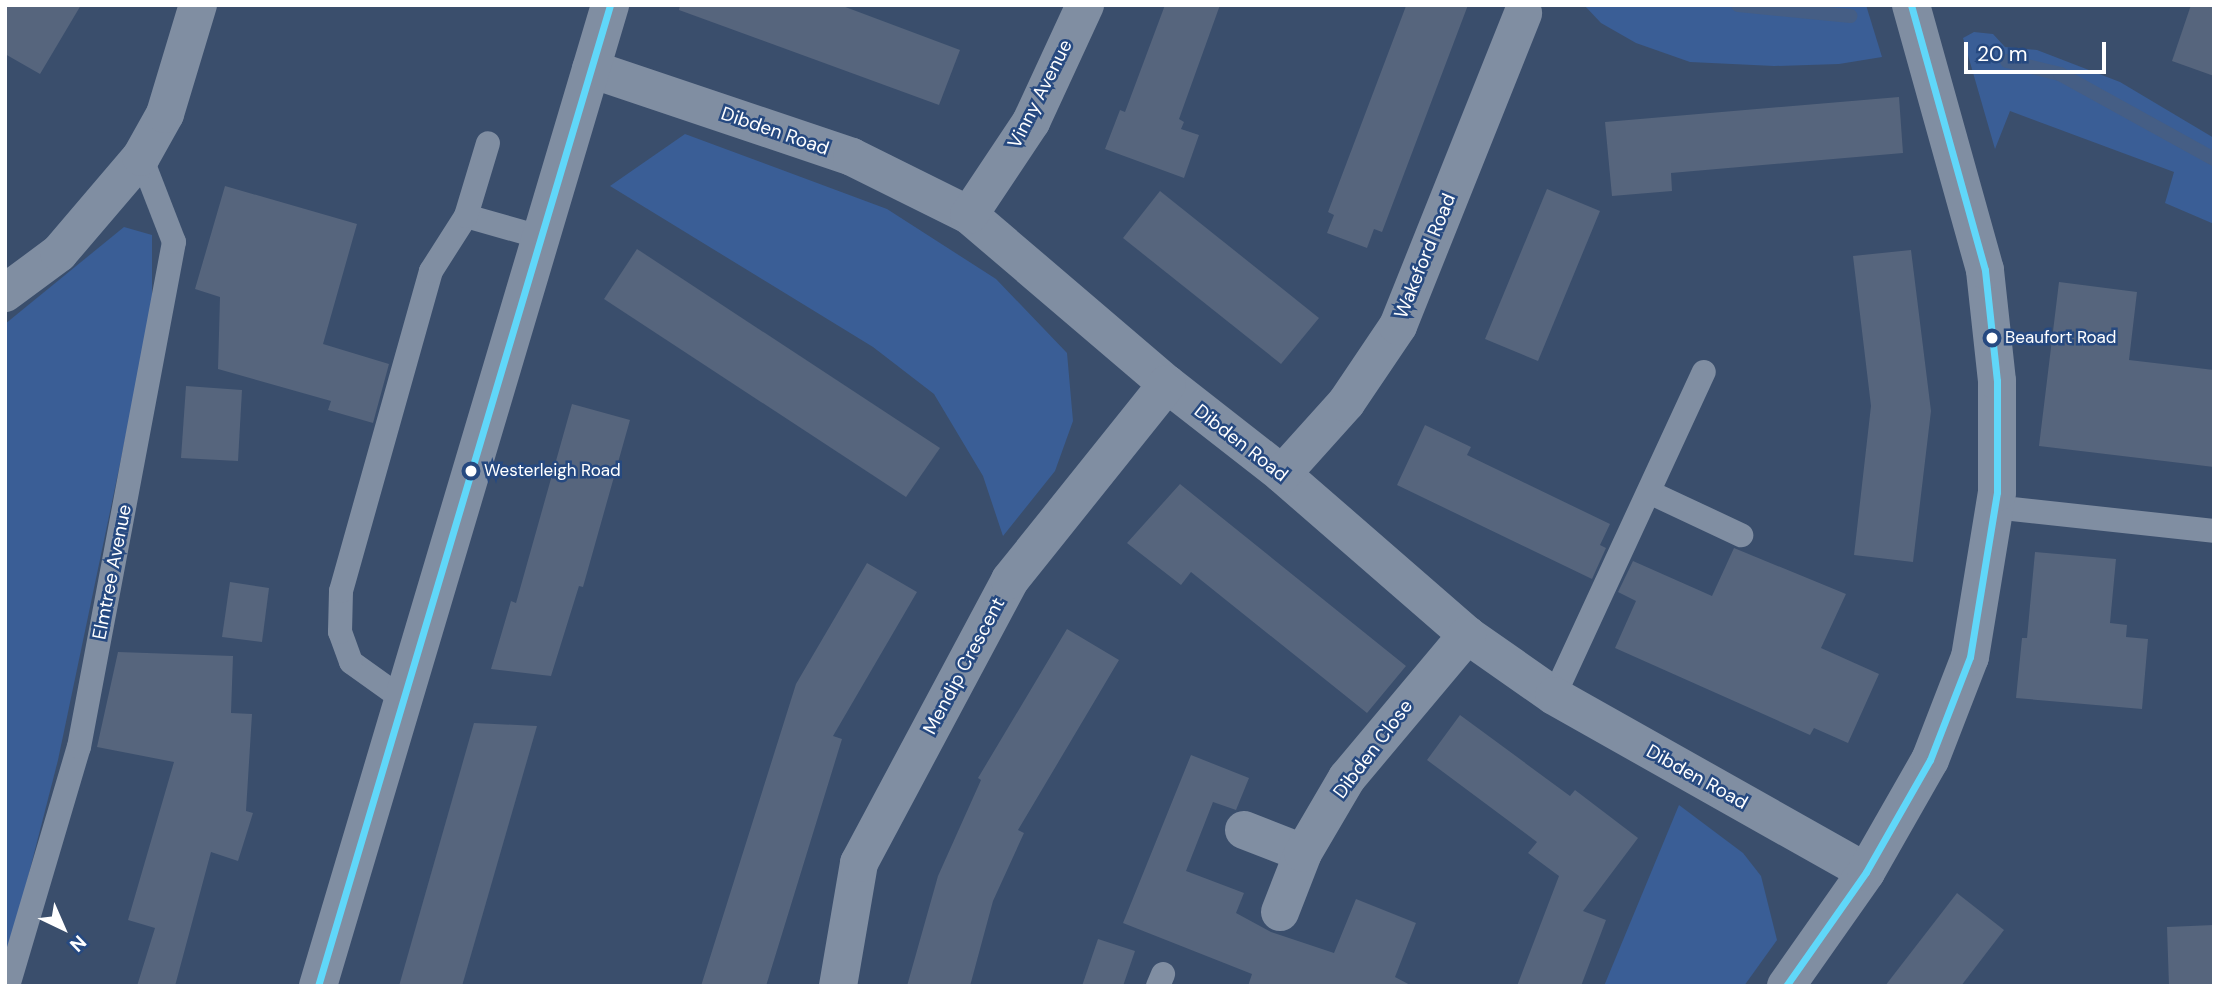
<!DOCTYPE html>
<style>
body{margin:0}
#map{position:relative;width:2219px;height:991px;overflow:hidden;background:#3a4e6c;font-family:"DM Sans",sans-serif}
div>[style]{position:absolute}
.green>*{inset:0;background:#3a5e96}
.stream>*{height:14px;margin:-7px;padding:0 7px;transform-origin:7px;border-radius:7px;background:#455e85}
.building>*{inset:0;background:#56657d}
.service>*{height:24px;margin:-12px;padding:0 12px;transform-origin:12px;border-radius:12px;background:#808ea2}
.minor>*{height:38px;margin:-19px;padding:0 19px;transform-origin:19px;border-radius:19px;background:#808ea2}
.tertiary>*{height:38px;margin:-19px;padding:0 19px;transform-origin:19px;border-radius:19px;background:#808ea2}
.bus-1>*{height:7px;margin:-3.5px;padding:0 3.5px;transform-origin:3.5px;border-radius:3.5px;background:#60d7f9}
.dots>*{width:19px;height:19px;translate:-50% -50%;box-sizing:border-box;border:4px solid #264980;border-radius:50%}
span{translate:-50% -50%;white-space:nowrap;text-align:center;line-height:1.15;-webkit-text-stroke:5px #264980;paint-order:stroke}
.bus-label{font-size:17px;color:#fff}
.left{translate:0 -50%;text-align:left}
.street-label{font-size:19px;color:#fff}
.frame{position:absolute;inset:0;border:7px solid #fff;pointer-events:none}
.north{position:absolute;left:28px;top:893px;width:70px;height:70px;-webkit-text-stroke:5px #264980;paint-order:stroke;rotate:136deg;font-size:19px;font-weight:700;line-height:28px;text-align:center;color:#fff}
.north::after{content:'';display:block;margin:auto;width:24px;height:32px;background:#fff;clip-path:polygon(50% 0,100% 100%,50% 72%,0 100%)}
.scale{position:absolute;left:1964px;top:42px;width:142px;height:32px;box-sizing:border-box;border:4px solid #fff;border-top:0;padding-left:9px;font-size:21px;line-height:24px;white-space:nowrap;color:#fff;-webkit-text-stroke:5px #264980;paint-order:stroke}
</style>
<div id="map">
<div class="green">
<div style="clip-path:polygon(1584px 5px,1866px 5px,1882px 57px,1839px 64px,1774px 66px,1690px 62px,1636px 43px,1601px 23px)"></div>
<div style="clip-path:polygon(1974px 32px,1993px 34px,2005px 47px,2037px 50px,2120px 82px,2214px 138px,2214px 224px,2165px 203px,2174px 172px,2010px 111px,1995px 149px,1963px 38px)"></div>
<div style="clip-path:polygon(685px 134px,887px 209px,996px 279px,1067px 353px,1073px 421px,1055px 471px,1003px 536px,983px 476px,934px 394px,873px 347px,610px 186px)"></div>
<div style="clip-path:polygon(124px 227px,152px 235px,152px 311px,58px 760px,5px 967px,5px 324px)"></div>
<div style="clip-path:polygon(1679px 805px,1743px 853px,1761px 876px,1777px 940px,1744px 986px,1604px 986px)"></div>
</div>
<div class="stream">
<div style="left:1738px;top:5px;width:113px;rotate:5.6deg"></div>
<div style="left:2007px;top:61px;width:55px;rotate:13.8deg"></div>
<div style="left:2060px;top:74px;width:176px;rotate:28.9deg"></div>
</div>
<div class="building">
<div style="clip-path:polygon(5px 5px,81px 5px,40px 74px,5px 54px)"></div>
<div style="clip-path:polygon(680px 5px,840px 5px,960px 50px,939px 105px,679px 10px)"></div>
<div style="clip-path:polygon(1165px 5px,1220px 5px,1179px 119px,1184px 122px,1181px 129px,1199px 135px,1184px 178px,1105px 149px,1120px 110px,1125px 112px)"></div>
<div style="clip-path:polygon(1468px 5px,1382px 232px,1374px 229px,1367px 248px,1327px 233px,1334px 215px,1328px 212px,1406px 6px)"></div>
<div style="clip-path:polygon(2191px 5px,2214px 5px,2214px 76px,2172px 61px)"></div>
<div style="clip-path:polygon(1899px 97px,1903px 153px,1671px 173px,1672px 191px,1612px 196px,1605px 122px)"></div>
<div style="clip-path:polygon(225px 186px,357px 224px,323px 344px,389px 364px,373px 423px,328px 410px,331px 401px,218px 369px,220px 297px,195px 289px)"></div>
<div style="clip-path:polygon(1547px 189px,1600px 211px,1538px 361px,1485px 339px)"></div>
<div style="clip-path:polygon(1160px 191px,1319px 318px,1281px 364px,1123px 238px)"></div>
<div style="clip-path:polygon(637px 249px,940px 448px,906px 497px,604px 299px)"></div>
<div style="clip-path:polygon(1911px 250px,1931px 411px,1913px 562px,1854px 555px,1871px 406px,1853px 256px)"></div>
<div style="clip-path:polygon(2059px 282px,2137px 292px,2129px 360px,2214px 370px,2214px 467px,2039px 446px)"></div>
<div style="clip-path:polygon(186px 386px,242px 390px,238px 461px,181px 458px)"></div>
<div style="clip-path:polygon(572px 404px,630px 420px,583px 587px,579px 586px,551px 676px,491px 669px,511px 601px,516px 603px)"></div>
<div style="clip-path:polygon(1425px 425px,1471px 447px,1467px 455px,1610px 524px,1600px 545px,1606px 548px,1592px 579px,1397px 485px)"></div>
<div style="clip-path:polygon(1180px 484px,1406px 666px,1367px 713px,1191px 572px,1181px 585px,1127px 543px)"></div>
<div style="clip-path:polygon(1734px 548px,1846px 594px,1821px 648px,1879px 674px,1848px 743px,1814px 728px,1810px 735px,1615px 648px,1636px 601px,1618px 592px,1633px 561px,1712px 596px)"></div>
<div style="clip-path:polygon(2035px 552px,2116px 559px,2110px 623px,2127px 625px,2126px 637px,2148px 639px,2142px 709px,2016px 698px,2022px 638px,2027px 638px)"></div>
<div style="clip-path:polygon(867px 563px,917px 592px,833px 736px,842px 739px,766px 986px,701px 986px,796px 684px)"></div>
<div style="clip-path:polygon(230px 582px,269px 588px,262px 642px,222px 637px)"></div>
<div style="clip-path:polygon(1067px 629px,1119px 660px,1018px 830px,1024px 833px,993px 901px,970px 986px,907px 986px,938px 876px,981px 780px,978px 778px)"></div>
<div style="clip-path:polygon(118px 652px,233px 656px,231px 713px,252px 714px,246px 811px,253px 813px,238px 861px,211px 852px,175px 986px,137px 986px,155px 928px,128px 920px,174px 762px,97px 747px)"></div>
<div style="clip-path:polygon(1460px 715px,1570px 796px,1575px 790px,1638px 838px,1583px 911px,1606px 920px,1581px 986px,1517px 986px,1559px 876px,1528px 853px,1537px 842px,1427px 760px)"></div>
<div style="clip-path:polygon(474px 723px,537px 726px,462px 986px,399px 986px)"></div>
<div style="clip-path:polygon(1191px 755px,1249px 778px,1236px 810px,1213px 802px,1186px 871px,1244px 893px,1236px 913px,1271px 932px,1334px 953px,1356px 899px,1416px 923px,1395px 977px,1412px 986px,1248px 986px,1252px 974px,1123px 923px)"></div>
<div style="clip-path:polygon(1957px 893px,2004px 930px,1961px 986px,1885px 986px)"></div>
<div style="clip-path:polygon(2214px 925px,2214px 986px,2169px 986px,2167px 927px)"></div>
<div style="clip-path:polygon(1098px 939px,1135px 951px,1123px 986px,1082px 986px)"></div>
</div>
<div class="service">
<div style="left:466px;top:216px;width:77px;rotate:15.8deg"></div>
<div style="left:1649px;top:492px;width:102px;rotate:25.1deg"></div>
<div style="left:1994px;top:507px;width:221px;rotate:6.2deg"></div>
<div style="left:1554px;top:696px;width:357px;rotate:-65.2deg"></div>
<div style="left:404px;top:700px;width:65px;rotate:-144.4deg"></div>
<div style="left:351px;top:662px;width:32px;rotate:-110deg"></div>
<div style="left:340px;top:632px;width:41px;rotate:-88.6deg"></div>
<div style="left:341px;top:591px;width:332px;rotate:-74.3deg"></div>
<div style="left:431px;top:271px;width:65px;rotate:-57.5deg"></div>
<div style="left:466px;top:216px;width:76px;rotate:-73.2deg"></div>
<div style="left:8px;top:986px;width:249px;rotate:-73.5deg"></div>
<div style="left:79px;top:747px;width:514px;rotate:-79.35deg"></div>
<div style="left:174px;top:242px;width:91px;rotate:-111.2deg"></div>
<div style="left:1158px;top:986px;width:13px;rotate:-67deg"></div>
</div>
<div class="minor">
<div style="left:591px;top:69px;width:275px;rotate:18.6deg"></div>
<div style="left:852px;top:157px;width:131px;rotate:26.4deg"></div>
<div style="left:969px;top:215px;width:260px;rotate:40.5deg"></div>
<div style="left:1167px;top:384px;width:146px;rotate:38deg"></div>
<div style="left:1282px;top:474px;width:245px;rotate:41deg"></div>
<div style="left:1467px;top:635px;width:106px;rotate:35deg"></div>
<div style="left:1554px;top:696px;width:358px;rotate:29.4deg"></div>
<div style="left:969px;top:215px;width:112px;rotate:-56.3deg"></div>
<div style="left:1031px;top:122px;width:129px;rotate:-65.2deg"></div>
<div style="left:5px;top:293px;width:67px;rotate:-36.5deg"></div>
<div style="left:59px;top:253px;width:126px;rotate:-49.5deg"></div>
<div style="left:141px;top:157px;width:49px;rotate:-60.8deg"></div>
<div style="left:165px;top:114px;width:114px;rotate:-73.2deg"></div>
<div style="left:1282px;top:474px;width:96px;rotate:-48deg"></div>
<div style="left:1346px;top:403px;width:93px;rotate:-56deg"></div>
<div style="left:1398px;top:326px;width:337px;rotate:-68.2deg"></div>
<div style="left:1244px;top:830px;width:63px;rotate:21.3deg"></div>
<div style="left:1280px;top:912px;width:63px;rotate:-68.7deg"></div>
<div style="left:1303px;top:853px;width:87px;rotate:-59.6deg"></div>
<div style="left:1347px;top:778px;width:187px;rotate:-50deg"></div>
<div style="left:838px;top:986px;width:125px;rotate:-80.3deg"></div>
<div style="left:859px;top:863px;width:321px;rotate:-61.9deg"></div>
<div style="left:1010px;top:580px;width:251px;rotate:-51.3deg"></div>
<div style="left:1786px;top:986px;width:139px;rotate:-54.9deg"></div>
<div style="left:1866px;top:872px;width:129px;rotate:-60.3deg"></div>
<div style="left:1930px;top:760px;width:110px;rotate:-68.8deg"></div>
<div style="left:1970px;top:657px;width:167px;rotate:-80.7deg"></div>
<div style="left:1997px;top:492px;width:111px;rotate:-90deg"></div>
<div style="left:1997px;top:381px;width:112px;rotate:-96.2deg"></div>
<div style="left:1985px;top:270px;width:275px;rotate:-105.6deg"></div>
</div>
<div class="tertiary">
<div style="left:318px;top:986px;width:1024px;rotate:-73.42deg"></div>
</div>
<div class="bus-1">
<div style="left:318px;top:986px;width:1024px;rotate:-73.42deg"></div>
<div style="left:1786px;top:986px;width:139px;rotate:-54.9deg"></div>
<div style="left:1866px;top:872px;width:129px;rotate:-60.3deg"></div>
<div style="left:1930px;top:760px;width:110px;rotate:-68.8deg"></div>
<div style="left:1970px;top:657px;width:167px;rotate:-80.7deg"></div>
<div style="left:1997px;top:492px;width:111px;rotate:-90deg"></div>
<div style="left:1997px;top:381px;width:112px;rotate:-96.2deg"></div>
<div style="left:1985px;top:270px;width:275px;rotate:-105.6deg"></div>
</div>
<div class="dots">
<div style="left:1992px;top:338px;background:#fff"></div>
<div style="left:471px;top:471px;background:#fff"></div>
</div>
<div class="bus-label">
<span class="left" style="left:2005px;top:338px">Beaufort Road</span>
<span class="left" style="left:484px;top:471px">Westerleigh Road</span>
</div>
<div class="street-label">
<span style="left:1040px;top:94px;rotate:-63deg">Vinny Avenue</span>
<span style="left:775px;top:131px;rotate:19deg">Dibden Road</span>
<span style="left:1425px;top:256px;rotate:-68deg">Wakeford Road</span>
<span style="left:1241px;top:443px;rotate:38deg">Dibden Road</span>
<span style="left:112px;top:572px;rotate:-79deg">Elmtree Avenue</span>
<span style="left:964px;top:666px;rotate:-62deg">Mendip Crescent</span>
<span style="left:1373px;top:749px;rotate:-53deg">Dibden Close</span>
<span style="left:1697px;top:777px;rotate:29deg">Dibden Road</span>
</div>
<div class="frame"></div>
<div class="north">N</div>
<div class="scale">20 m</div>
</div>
